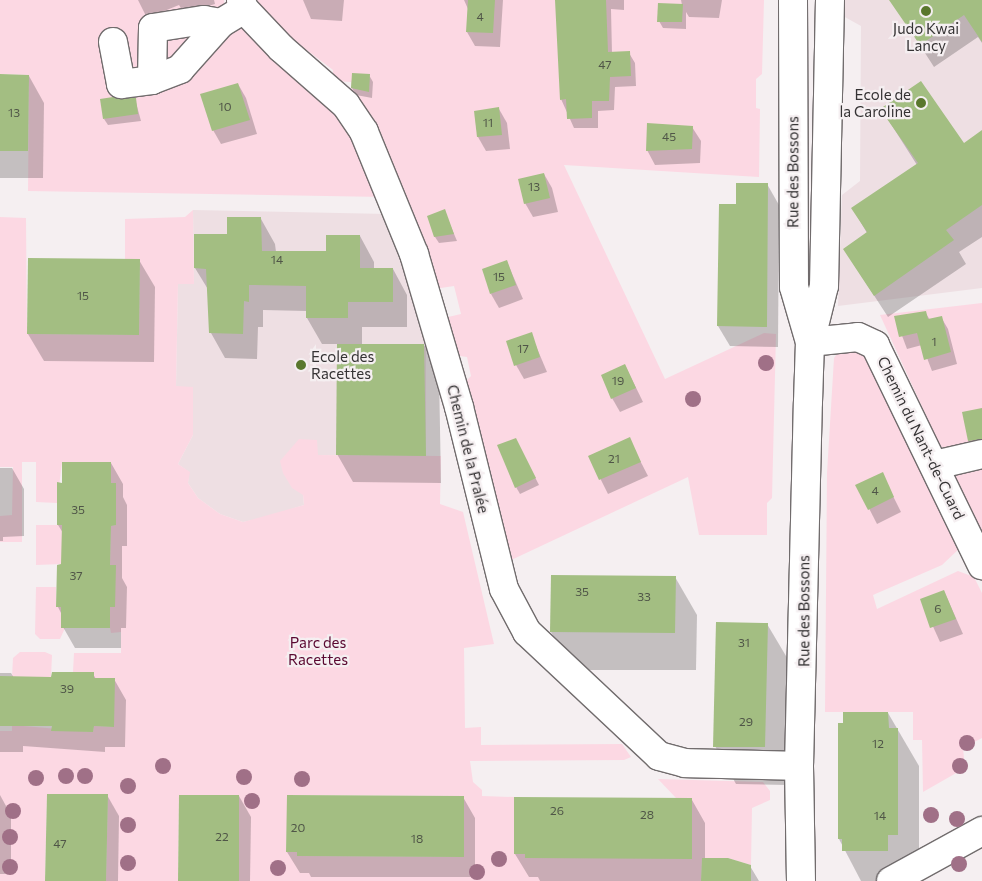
<!DOCTYPE html>
<meta charset="utf-8">
<style>
body{margin:0}
#map{position:relative;width:982px;height:881px;overflow:hidden;background:#f5eff1;font-family:Commissioner,sans-serif}
div>[style]{position:absolute}
.built>*{inset:0;background:#eedfe3}
.green>*{inset:0;background:#fcd8e3}
.shadow>*{inset:0;background:#0003}
.building>*{inset:0;background:#a3be82}
.roads{filter:drop-shadow(1px 0 #716c6d) drop-shadow(-1px 0 #716c6d) drop-shadow(0 1px #716c6d) drop-shadow(0 -1px #716c6d)}
.minor>*{height:28px;margin:-14px;padding:0 14px;transform-origin:14px;border-radius:14px;background:#fff}
.trees>*{width:16px;height:16px;margin:-8px;border-radius:50%;background:#a07087}
.dots>*{width:14px;height:14px;translate:-50% -50%;box-sizing:border-box;border:2px solid #f5eff1;border-radius:50%}
span{translate:-50% -50%;white-space:nowrap;text-align:center;line-height:1.15;-webkit-text-stroke:4.5px #f5eff1;paint-order:stroke}
.number-label{font-size:12px;color:#505648}
.number-label span{-webkit-text-stroke-width:0}
.poi-label{font-size:15px;color:#353334}
.right{translate:-100% -50%;text-align:right}
.left{translate:0 -50%;text-align:left}
.street-label{font-size:15px;color:#353334}
.park-label{font-size:15px;color:#5a0831}
</style>
<div id="map">
<div class="built">
<div style="clip-path:polygon(844px 0,982px 0,982px 288px,838px 306px,842px 195px,860px 181px,861px 26px,843px 16px)"></div>
<div style="clip-path:polygon(193px 210px,388px 214px,426px 344px,426px 456px,317px 455px,303px 495px,304px 505px,266px 517px,243px 522px,220px 514px,198px 498px,188px 483px,189px 472px,178px 464px,193px 435px,193px 388px,176px 387px,178px 284px,194px 284px)"></div>
</div>
<div class="green">
<div style="clip-path:polygon(0 0,224px 0,225px 10px,319px 94px,346px 128px,384px 197px,28px 191px,29px 75px,0 74px)"></div>
<div style="clip-path:polygon(257px 0,764px 0,762px 74px,756px 79px,756px 108px,760px 109px,759px 177px,564px 165px,665px 379px,764px 333px,776px 334px,772px 498px,767px 503px,767px 535px,699px 535px,688px 477px,507px 562px,462px 385px,471px 376px,467px 357px,453px 355px,444px 318px,461px 314px,454px 286px,434px 289px,351px 98px,351px 82px,333px 81px,333px 70px,266px 19px)"></div>
<div style="clip-path:polygon(evenodd,193px 210px,194px 284px,178px 284px,176px 386px,193px 387px,193px 435px,178px 464px,190px 472px,188px 483px,198px 498px,220px 514px,243px 522px,304px 505px,303px 495px,292px 488px,283px 473px,280px 461px,299px 439px,317px 440px,318px 455px,441px 456px,440px 504px,463px 512px,494px 644px,464px 648px,465px 728px,481px 727px,481px 745px,622px 744px,631px 757px,624px 760px,470px 761px,473px 782px,482px 790px,482px 796px,514px 797px,514px 854px,692px 847px,692px 799px,676px 798px,658px 779px,763px 782px,770px 791px,770px 800px,752px 808px,751px 865px,728px 858px,702px 858px,701px 881px,239px 881px,239px 795px,179px 795px,178px 881px,106px 881px,108px 794px,47px 794px,45px 881px,0 881px,0 731px,12px 731px,12px 725px,93px 732px,94px 726px,114px 727px,114px 678px,94px 678px,94px 672px,73px 672px,74px 653px,121px 653px,121px 632px,111px 633px,110px 628px,110px 607px,115px 607px,115px 565px,110px 565px,111px 526px,116px 525px,116px 483px,111px 483px,111px 462px,62px 462px,57px 503px,36px 502px,36px 462px,22px 462px,22px 542px,0 542px,0 516px,12px 515px,13px 467px,0 467px,0 217px,26px 218px,27px 334px,139px 335px,140px 259px,125px 259px,125px 219px,185px 217px,193px 210px,288px 795px,464px 796px,463px 857px,298px 856px,297px 852px,286px 852px,288px 795px)"></div>
<div style="clip-path:polygon(982px 303px,982px 449px,956px 455px,940px 446px,880px 315px)"></div>
<div style="clip-path:polygon(840px 350px,863px 351px,961px 547px,942px 565px,873px 595px,877px 609px,958px 571px,974px 577px,982px 593px,982px 738px,963px 748px,965px 768px,923px 792px,922px 740px,913px 740px,913px 712px,825px 712px,827px 473px,834px 358px)"></div>
<div style="clip-path:polygon(982px 460px,982px 534px,954px 474px)"></div>
<div style="clip-path:polygon(36px 525px,62px 525px,62px 564px,36px 565px)"></div>
<div style="clip-path:polygon(36px 587px,56px 587px,56px 607px,61px 607px,65px 628px,60px 639px,40px 639px,35px 634px)"></div>
<div style="clip-path:polygon(20px 652px,45px 652px,52px 655px,51px 677px,12px 677px,13px 658px)"></div>
</div>
<div class="shadow">
<div style="clip-path:polygon(138px 0,214px 0,215px 4px,184px 13px,179px 5px,147px 18px)"></div>
<div style="clip-path:polygon(303px 0,344px 0,342px 21px,311px 19px)"></div>
<div style="clip-path:polygon(464px 0,503px 0,500px 47px,475px 46px,467px 32px,468px 9px)"></div>
<div style="clip-path:polygon(563px 0,624px 0,624px 10px,611px 9px,612px 53px,629px 53px,635px 63px,636px 86px,615px 87px,614px 110px,598px 111px,598px 128px,574px 128px,561px 99px)"></div>
<div style="clip-path:polygon(681px 0,722px 0,719px 18px,689px 17px,686px 12px,686px 29px,663px 28px,659px 21px,682px 5px)"></div>
<div style="clip-path:polygon(902px 0,982px 0,982px 43px,978px 37px,934px 67px,894px 5px)"></div>
<div style="clip-path:polygon(369px 75px,373px 82px,372px 98px,356px 95px,352px 88px)"></div>
<div style="clip-path:polygon(0 76px,29px 76px,44px 103px,43px 178px,0 178px)"></div>
<div style="clip-path:polygon(238px 84px,246px 98px,257px 134px,221px 144px,213px 130px)"></div>
<div style="clip-path:polygon(135px 99px,141px 121px,108px 125px,104px 119px)"></div>
<div style="clip-path:polygon(499px 109px,507px 123px,510px 149px,486px 151px,478px 137px,476px 112px)"></div>
<div style="clip-path:polygon(882px 110px,964px 144px,982px 132px,982px 237px,959px 252px,966px 264px,888px 317px,844px 249px,867px 233px,853px 209px,917px 165px)"></div>
<div style="clip-path:polygon(692px 127px,701px 141px,700px 163px,655px 165px,647px 150px)"></div>
<div style="clip-path:polygon(544px 174px,552px 188px,558px 212px,533px 217px,525px 203px)"></div>
<div style="clip-path:polygon(767px 184px,779px 205px,778px 347px,730px 346px,718px 326px,737px 206px)"></div>
<div style="clip-path:polygon(444px 210px,457px 241px,439px 243px,435px 237px)"></div>
<div style="clip-path:polygon(261px 219px,275px 244px,276px 252px,327px 253px,360px 236px,374px 262px,374px 269px,393px 269px,407px 295px,407px 327px,362px 327px,362px 345px,424px 345px,439px 373px,441px 483px,353px 482px,337px 454px,338px 344px,322px 344px,307px 318px,307px 311px,263px 310px,263px 327px,258px 327px,257px 359px,225px 358px,211px 333px,209px 291px,195px 268px,228px 235px)"></div>
<div style="clip-path:polygon(139px 260px,155px 287px,154px 362px,44px 361px,28px 334px)"></div>
<div style="clip-path:polygon(507px 262px,523px 299px,499px 308px,491px 294px)"></div>
<div style="clip-path:polygon(925px 312px,930px 320px,941px 317px,948px 329px,957px 364px,932px 371px,922px 345px,907px 349px,895px 317px)"></div>
<div style="clip-path:polygon(531px 334px,547px 372px,524px 379px,516px 365px)"></div>
<div style="clip-path:polygon(625px 365px,643px 402px,620px 412px,612px 398px)"></div>
<div style="clip-path:polygon(982px 409px,982px 453px,977px 454px,969px 440px)"></div>
<div style="clip-path:polygon(629px 439px,648px 476px,608px 494px,589px 456px)"></div>
<div style="clip-path:polygon(519px 446px,539px 485px,520px 494px,516px 487px)"></div>
<div style="clip-path:polygon(111px 463px,123px 484px,123px 497px,127px 505px,127px 546px,122px 546px,122px 578px,127px 587px,126px 628px,121px 628px,121px 648px,75px 648px,63px 627px,62px 615px,58px 607px,63px 566px,63px 533px,58px 525px,63px 484px)"></div>
<div style="clip-path:polygon(0 468px,12px 468px,24px 489px,24px 536px,3px 537px,3px 541px,0 541px)"></div>
<div style="clip-path:polygon(882px 474px,901px 512px,877px 524px,857px 485px)"></div>
<div style="clip-path:polygon(675px 577px,697px 615px,696px 670px,573px 670px,551px 632px)"></div>
<div style="clip-path:polygon(944px 591px,963px 634px,940px 642px,921px 600px)"></div>
<div style="clip-path:polygon(767px 624px,789px 661px,787px 785px,736px 784px,715px 746px)"></div>
<div style="clip-path:polygon(0 673px,11px 673px,14px 678px,52px 678px,93px 674px,96px 679px,114px 679px,126px 700px,125px 747px,105px 747px,105px 752px,23px 746px,23px 752px,0 752px)"></div>
<div style="clip-path:polygon(888px 713px,919px 766px,919px 873px,909px 881px,861px 881px,839px 839px,839px 724px)"></div>
<div style="clip-path:polygon(0 795px,11px 815px,11px 874px,0 874px)"></div>
<div style="clip-path:polygon(107px 795px,119px 816px,118px 881px,47px 881px)"></div>
<div style="clip-path:polygon(239px 796px,251px 817px,250px 881px,179px 881px)"></div>
<div style="clip-path:polygon(463px 797px,475px 818px,475px 877px,311px 877px,309px 873px,300px 873px,287px 852px)"></div>
<div style="clip-path:polygon(692px 800px,705px 823px,705px 859px,750px 866px,759px 881px,540px 881px,538px 877px,529px 877px,515px 854px)"></div>
</div>
<div class="building">
<div style="clip-path:polygon(468px 0,495px 0,493px 33px,466px 32px)"></div>
<div style="clip-path:polygon(555px 0,606px 0,608px 52px,630px 51px,631px 76px,610px 77px,609px 101px,592px 101px,592px 118px,567px 119px,566px 99px,560px 100px)"></div>
<div style="clip-path:polygon(889px 0,982px 0,982px 42px,964px 15px,920px 45px)"></div>
<div style="clip-path:polygon(658px 3px,683px 4px,682px 22px,657px 22px)"></div>
<div style="clip-path:polygon(352px 73px,370px 74px,369px 92px,351px 88px)"></div>
<div style="clip-path:polygon(0 74px,29px 75px,28px 151px,0 151px)"></div>
<div style="clip-path:polygon(921px 81px,964px 143px,982px 130px,982px 205px,946px 230px,954px 240px,874px 296px,843px 249px,867px 232px,851px 208px,918px 163px,880px 109px)"></div>
<div style="clip-path:polygon(238px 83px,250px 120px,212px 131px,200px 94px)"></div>
<div style="clip-path:polygon(113px 97px,136px 98px,138px 114px,103px 119px,100px 99px)"></div>
<div style="clip-path:polygon(499px 107px,502px 135px,477px 137px,474px 111px)"></div>
<div style="clip-path:polygon(647px 123px,693px 126px,692px 149px,646px 151px)"></div>
<div style="clip-path:polygon(544px 173px,550px 198px,524px 204px,518px 179px)"></div>
<div style="clip-path:polygon(736px 183px,768px 183px,767px 327px,717px 326px,719px 204px,736px 204px)"></div>
<div style="clip-path:polygon(445px 209px,454px 234px,434px 237px,427px 216px)"></div>
<div style="clip-path:polygon(227px 217px,261px 217px,262px 251px,326px 251px,326px 235px,360px 235px,360px 268px,393px 268px,393px 302px,348px 302px,348px 318px,306px 318px,306px 286px,249px 285px,249px 302px,244px 301px,243px 334px,209px 333px,206px 269px,194px 268px,194px 234px,227px 234px)"></div>
<div style="clip-path:polygon(28px 258px,140px 259px,139px 335px,27px 334px)"></div>
<div style="clip-path:polygon(507px 260px,516px 285px,490px 294px,482px 269px)"></div>
<div style="clip-path:polygon(926px 311px,928px 319px,942px 316px,951px 352px,924px 360px,917px 333px,899px 337px,894px 316px)"></div>
<div style="clip-path:polygon(532px 332px,540px 357px,514px 366px,506px 341px)"></div>
<div style="clip-path:polygon(337px 344px,424px 344px,426px 456px,336px 455px)"></div>
<div style="clip-path:polygon(625px 364px,636px 388px,611px 399px,601px 375px)"></div>
<div style="clip-path:polygon(982px 408px,982px 439px,968px 441px,962px 412px)"></div>
<div style="clip-path:polygon(630px 437px,641px 462px,599px 480px,588px 456px)"></div>
<div style="clip-path:polygon(516px 438px,536px 478px,515px 488px,497px 445px)"></div>
<div style="clip-path:polygon(62px 462px,111px 462px,111px 483px,116px 483px,116px 525px,111px 526px,110px 565px,116px 565px,115px 607px,110px 607px,110px 628px,61px 628px,61px 607px,56px 607px,57px 565px,61px 564px,62px 525px,57px 525px,57px 482px,62px 483px)"></div>
<div style="clip-path:polygon(883px 472px,894px 497px,868px 510px,855px 485px)"></div>
<div style="clip-path:polygon(551px 575px,676px 576px,675px 633px,550px 632px)"></div>
<div style="clip-path:polygon(944px 590px,956px 619px,930px 628px,920px 599px)"></div>
<div style="clip-path:polygon(716px 622px,768px 623px,765px 747px,713px 747px)"></div>
<div style="clip-path:polygon(52px 672px,94px 672px,94px 678px,115px 678px,114px 727px,94px 726px,93px 732px,51px 731px,52px 726px,0 726px,0 676px,51px 677px)"></div>
<div style="clip-path:polygon(843px 712px,888px 712px,889px 728px,898px 728px,898px 835px,888px 835px,888px 851px,842px 851px,842px 839px,838px 839px,838px 723px,843px 723px)"></div>
<div style="clip-path:polygon(47px 794px,108px 794px,106px 881px,45px 881px)"></div>
<div style="clip-path:polygon(179px 795px,239px 795px,239px 881px,178px 881px)"></div>
<div style="clip-path:polygon(287px 795px,464px 796px,464px 857px,297px 856px,297px 852px,286px 852px)"></div>
<div style="clip-path:polygon(514px 797px,692px 798px,692px 859px,525px 858px,525px 854px,514px 854px)"></div>
<div style="clip-path:polygon(702px 858px,728px 858px,751px 865px,751px 881px,701px 881px)"></div>
</div>
<div class="roads">
<div class="minor">
<div style="left:241px;top:0;width:9px;rotate:72deg"></div>
<div style="left:244px;top:9px;width:54px;rotate:46.5deg"></div>
<div style="left:281px;top:48px;width:86px;rotate:41.2deg"></div>
<div style="left:346px;top:105px;width:32px;rotate:56deg"></div>
<div style="left:364px;top:132px;width:132px;rotate:67.7deg"></div>
<div style="left:414px;top:254px;width:159px;rotate:73.6deg"></div>
<div style="left:459px;top:407px;width:187px;rotate:76.1deg"></div>
<div style="left:504px;top:589px;width:49px;rotate:61.9deg"></div>
<div style="left:527px;top:632px;width:181px;rotate:43.2deg"></div>
<div style="left:659px;top:756px;width:27px;rotate:15deg"></div>
<div style="left:685px;top:763px;width:114px;rotate:1.5deg"></div>
<div style="left:793px;top:0;width:287px;rotate:89.8deg"></div>
<div style="left:794px;top:287px;width:57px;rotate:73.8deg"></div>
<div style="left:113px;top:42px;width:43px;rotate:79.2deg"></div>
<div style="left:121px;top:84px;width:31px;rotate:-7deg"></div>
<div style="left:152px;top:80px;width:30px;rotate:-21deg"></div>
<div style="left:180px;top:69px;width:62px;rotate:-48.3deg"></div>
<div style="left:221px;top:23px;width:27px;rotate:-31deg"></div>
<div style="left:152px;top:80px;width:52px;rotate:-88.9deg"></div>
<div style="left:153px;top:28px;width:52px;rotate:-8.9deg"></div>
<div style="left:204px;top:20px;width:17px;rotate:10deg"></div>
<div style="left:810px;top:342px;width:48px;rotate:-5.9deg"></div>
<div style="left:858px;top:337px;width:19px;rotate:25deg"></div>
<div style="left:875px;top:345px;width:245px;rotate:64.1deg"></div>
<div style="left:935px;top:465px;width:48px;rotate:-13.2deg"></div>
<div style="left:801px;top:881px;width:115px;rotate:-91deg"></div>
<div style="left:799px;top:766px;width:364px;rotate:-88.6deg"></div>
<div style="left:808px;top:402px;width:60px;rotate:-88.1deg"></div>
<div style="left:810px;top:342px;width:58px;rotate:-76deg"></div>
<div style="left:824px;top:286px;width:286px;rotate:-88.8deg"></div>
<div style="left:891px;top:881px;width:104px;rotate:-28.8deg"></div>
</div>
</div>
<div class="trees">
<div style="left:766px;top:363px"></div>
<div style="left:693px;top:399px"></div>
<div style="left:967px;top:743px"></div>
<div style="left:163px;top:766px"></div>
<div style="left:960px;top:766px"></div>
<div style="left:66px;top:776px"></div>
<div style="left:85px;top:776px"></div>
<div style="left:244px;top:777px"></div>
<div style="left:36px;top:778px"></div>
<div style="left:302px;top:779px"></div>
<div style="left:128px;top:786px"></div>
<div style="left:252px;top:801px"></div>
<div style="left:13px;top:811px"></div>
<div style="left:931px;top:815px"></div>
<div style="left:957px;top:819px"></div>
<div style="left:128px;top:825px"></div>
<div style="left:10px;top:837px"></div>
<div style="left:499px;top:859px"></div>
<div style="left:128px;top:863px"></div>
<div style="left:959px;top:864px"></div>
<div style="left:10px;top:867px"></div>
<div style="left:278px;top:868px"></div>
<div style="left:477px;top:872px"></div>
</div>
<div class="dots">
<div style="left:926px;top:11px;background:#5a772d"></div>
<div style="left:921px;top:103px;background:#5a772d"></div>
<div style="left:301px;top:365px;background:#5a772d"></div>
</div>
<div class="number-label">
<span style="left:480px;top:17px">4</span>
<span style="left:605px;top:65px">47</span>
<span style="left:225px;top:107px">10</span>
<span style="left:14px;top:113px">13</span>
<span style="left:488px;top:123px">11</span>
<span style="left:669px;top:137px">45</span>
<span style="left:534px;top:187px">13</span>
<span style="left:277px;top:260px">14</span>
<span style="left:499px;top:277px">15</span>
<span style="left:83px;top:296px">15</span>
<span style="left:934px;top:342px">1</span>
<span style="left:523px;top:349px">17</span>
<span style="left:618px;top:381px">19</span>
<span style="left:614px;top:459px">21</span>
<span style="left:875px;top:491px">4</span>
<span style="left:78px;top:510px">35</span>
<span style="left:76px;top:576px">37</span>
<span style="left:582px;top:592px">35</span>
<span style="left:644px;top:597px">33</span>
<span style="left:938px;top:609px">6</span>
<span style="left:744px;top:643px">31</span>
<span style="left:67px;top:689px">39</span>
<span style="left:746px;top:722px">29</span>
<span style="left:878px;top:744px">12</span>
<span style="left:557px;top:811px">26</span>
<span style="left:647px;top:815px">28</span>
<span style="left:880px;top:816px">14</span>
<span style="left:298px;top:828px">20</span>
<span style="left:222px;top:837px">22</span>
<span style="left:417px;top:839px">18</span>
<span style="left:60px;top:844px">47</span>
</div>
<div class="poi-label">
<span style="left:926px;top:37px">Judo Kwai<br>Lancy</span>
<span class="right" style="left:911px;top:103px">Ecole de<br>la Caroline</span>
<span class="left" style="left:311px;top:365px">Ecole des<br>Racettes</span>
</div>
<div class="street-label">
<span style="left:793px;top:172px;rotate:-90deg">Rue des Bossons</span>
<span style="left:921px;top:438px;rotate:64deg">Chemin du Nant-de-Cuard</span>
<span style="left:468px;top:449px;rotate:76deg">Chemin de la Pralée</span>
<span style="left:804px;top:611px;rotate:-90deg">Rue des Bossons</span>
</div>
<div class="park-label">
<span style="left:318px;top:651px">Parc des<br>Racettes</span>
</div>
</div>
